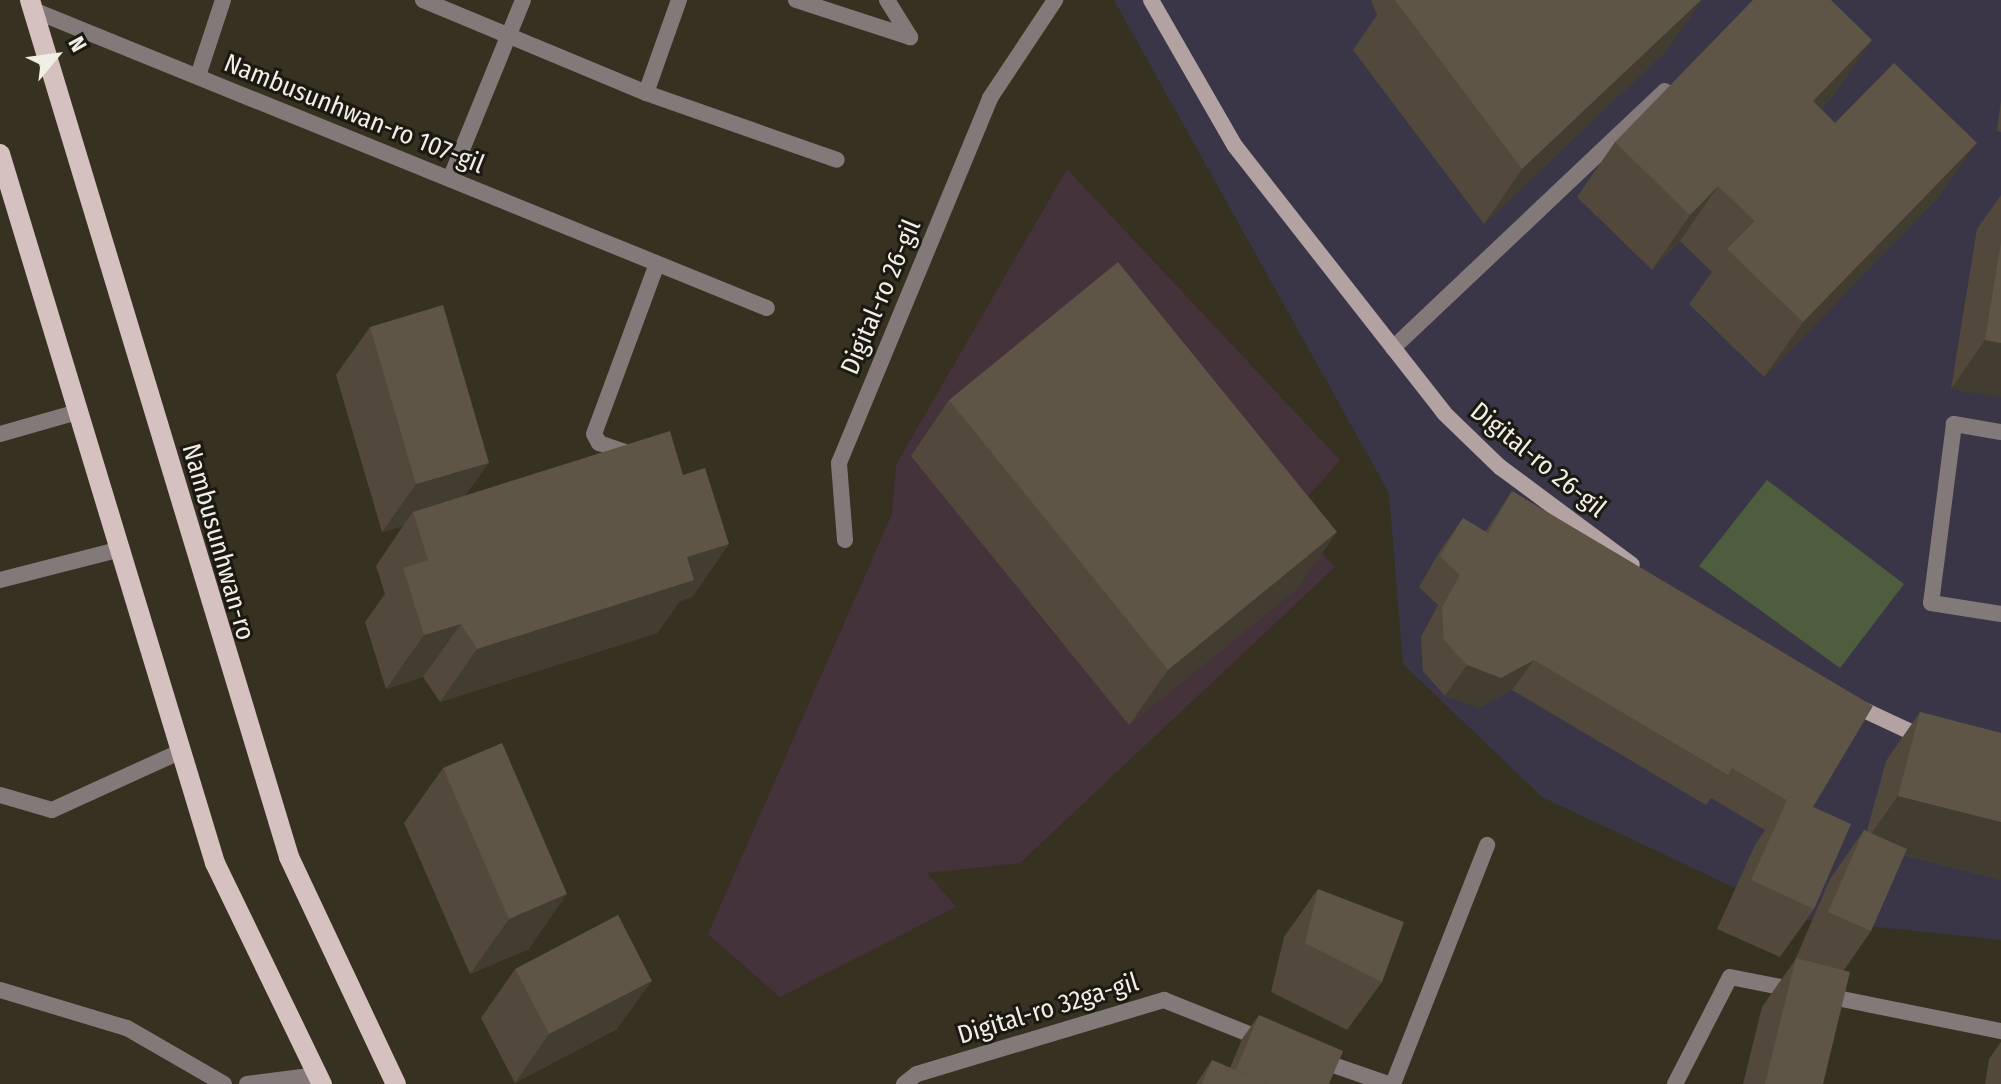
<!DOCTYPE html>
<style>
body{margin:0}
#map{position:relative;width:2001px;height:1084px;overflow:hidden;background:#363121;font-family:"Fira Sans Condensed",sans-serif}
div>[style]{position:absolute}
.commercial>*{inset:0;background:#45333b}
.industrial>*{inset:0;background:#3a3647}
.green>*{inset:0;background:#4e5d3d}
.lane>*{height:16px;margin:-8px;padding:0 8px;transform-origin:8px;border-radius:8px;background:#837979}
.street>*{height:16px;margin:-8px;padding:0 8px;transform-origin:8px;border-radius:8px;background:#837979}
.secondary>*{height:16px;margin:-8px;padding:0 8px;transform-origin:8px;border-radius:8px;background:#b2a2a1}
.primary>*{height:20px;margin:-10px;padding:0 10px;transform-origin:10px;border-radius:10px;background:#d5c1c0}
.wall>*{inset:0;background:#52493c}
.shaded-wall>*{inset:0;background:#423c31}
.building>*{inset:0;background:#5f5546}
span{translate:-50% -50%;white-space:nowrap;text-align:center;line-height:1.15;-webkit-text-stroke:6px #1b1912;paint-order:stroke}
.street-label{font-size:26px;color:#f1eee4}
.north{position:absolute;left:16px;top:16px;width:80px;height:80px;-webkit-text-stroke:6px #1b1912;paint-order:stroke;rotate:61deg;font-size:22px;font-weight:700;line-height:32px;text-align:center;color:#f1eee4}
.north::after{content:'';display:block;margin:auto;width:28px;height:36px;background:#f1eee4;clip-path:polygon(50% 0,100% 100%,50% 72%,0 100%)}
</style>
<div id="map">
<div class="commercial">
<div style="clip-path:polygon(1067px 169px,1340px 460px,1289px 518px,1335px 567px,1020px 863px,927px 873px,956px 907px,780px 997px,708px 934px,892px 514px,896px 465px)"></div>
</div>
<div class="industrial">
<div style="clip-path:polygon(1114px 0,2001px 0,2001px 940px,1801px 919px,1542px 797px,1403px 664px,1389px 493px)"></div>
</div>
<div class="green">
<div style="clip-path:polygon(1767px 480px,1904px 584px,1840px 668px,1699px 566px)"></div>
</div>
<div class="lane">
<div style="left:423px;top:0;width:242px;rotate:22.6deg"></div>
<div style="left:646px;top:93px;width:202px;rotate:19.3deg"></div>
<div style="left:796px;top:0;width:120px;rotate:18deg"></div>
<div style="left:646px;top:93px;width:99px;rotate:-70.5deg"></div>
<div style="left:450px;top:179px;width:193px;rotate:-67.8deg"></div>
<div style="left:1393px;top:348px;width:374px;rotate:-43.4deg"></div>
<div style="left:2001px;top:432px;width:48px;rotate:-170.3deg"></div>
<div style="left:1954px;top:424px;width:180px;rotate:97.3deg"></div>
<div style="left:1931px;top:603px;width:71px;rotate:8.9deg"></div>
<div style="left:0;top:434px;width:80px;rotate:-15.9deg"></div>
<div style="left:634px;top:455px;width:37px;rotate:-161deg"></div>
<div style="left:599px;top:443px;width:10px;rotate:-119deg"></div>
<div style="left:594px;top:434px;width:179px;rotate:-69.7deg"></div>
<div style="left:0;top:580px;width:122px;rotate:-14.3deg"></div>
</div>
<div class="street">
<div style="left:887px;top:0;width:44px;rotate:58.1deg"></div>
<div style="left:33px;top:10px;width:792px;rotate:22.1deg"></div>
<div style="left:198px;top:76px;width:80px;rotate:-71.8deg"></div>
<div style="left:845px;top:540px;width:77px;rotate:-94.5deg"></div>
<div style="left:839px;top:463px;width:395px;rotate:-67.5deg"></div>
<div style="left:990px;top:98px;width:118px;rotate:-56.4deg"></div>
<div style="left:0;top:795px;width:54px;rotate:16.1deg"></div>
<div style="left:52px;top:810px;width:137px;rotate:-24.5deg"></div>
<div style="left:0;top:990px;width:133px;rotate:16.7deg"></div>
<div style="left:127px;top:1028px;width:112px;rotate:30deg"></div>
<div style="left:1822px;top:995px;width:183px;rotate:11.4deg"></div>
<div style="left:1316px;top:1059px;width:76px;rotate:19.1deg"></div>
<div style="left:247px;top:1084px;width:71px;rotate:-7.3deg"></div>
<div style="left:904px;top:1084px;width:16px;rotate:-38deg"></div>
<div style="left:917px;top:1074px;width:258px;rotate:-16.7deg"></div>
<div style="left:1164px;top:1000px;width:108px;rotate:21.8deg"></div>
<div style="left:1393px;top:1084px;width:257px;rotate:-68.5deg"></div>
<div style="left:1675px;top:1084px;width:120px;rotate:-62.8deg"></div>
<div style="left:1730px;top:977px;width:67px;rotate:11.1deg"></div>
</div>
<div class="secondary">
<div style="left:1151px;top:0;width:168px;rotate:60.1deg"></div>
<div style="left:1235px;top:146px;width:339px;rotate:51.9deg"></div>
<div style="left:1444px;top:413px;width:78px;rotate:44deg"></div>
<div style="left:1500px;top:467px;width:164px;rotate:36.6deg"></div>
<div style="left:1851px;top:704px;width:81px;rotate:25deg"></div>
</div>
<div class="primary">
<div style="left:30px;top:0;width:895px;rotate:73.18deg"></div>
<div style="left:289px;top:857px;width:251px;rotate:64.8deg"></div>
<div style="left:0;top:154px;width:741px;rotate:73.13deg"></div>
<div style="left:215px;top:863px;width:246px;rotate:64.2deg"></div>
</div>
<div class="wall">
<div style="clip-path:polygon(1371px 0,1702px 0,1666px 51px,1484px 224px,1353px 50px,1377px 15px)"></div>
<div style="clip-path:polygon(1872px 40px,1834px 95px,1821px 109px,1835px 123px,1938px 198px,1764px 377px,1689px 304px,1712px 272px,1680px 241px,1652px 270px,1577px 197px,1615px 142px)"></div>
<div style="clip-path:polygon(2001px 100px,2001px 132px,1997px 131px)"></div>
<div style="clip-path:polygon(2001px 195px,2001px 397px,1951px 389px,1977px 229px)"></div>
<div style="clip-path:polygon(370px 327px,465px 496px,683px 475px,729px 544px,692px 597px,680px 601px,657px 633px,440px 702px,423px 677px,386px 689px,365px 622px,385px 594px,376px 566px,403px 526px,382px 532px,336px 375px)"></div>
<div style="clip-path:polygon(949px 400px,1299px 587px,1129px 725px,911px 456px)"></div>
<div style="clip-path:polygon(1512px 491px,1813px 807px,1814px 909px,1780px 957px,1717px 929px,1755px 845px,1765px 830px,1711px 798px,1706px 805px,1512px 690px,1479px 708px,1445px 696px,1423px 671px,1421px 637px,1438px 605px,1419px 587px,1441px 549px,1463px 518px,1485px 532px)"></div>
<div style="clip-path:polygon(1920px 712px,2001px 733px,2001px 880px,1904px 855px,1871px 931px,1844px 970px,1823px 1084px,1743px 1084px,1762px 1007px,1795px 960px,1830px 879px,1864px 830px,1867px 831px,1886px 761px)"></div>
<div style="clip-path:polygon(443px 768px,529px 949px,470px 974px,404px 823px)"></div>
<div style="clip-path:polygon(1318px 889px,1382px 982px,1347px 1030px,1271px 992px,1284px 937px)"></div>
<div style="clip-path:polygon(515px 969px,617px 1029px,515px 1083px,481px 1018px)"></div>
<div style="clip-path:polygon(1259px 1015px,1329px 1084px,1196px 1084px,1212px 1060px,1230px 1068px,1242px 1039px)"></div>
<div style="clip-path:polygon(2001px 1042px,2001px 1084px,1985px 1084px,1989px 1059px)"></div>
</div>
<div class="shaded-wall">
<div style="clip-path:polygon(1701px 0,1702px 0,1666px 51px,1484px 224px,1522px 169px)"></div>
<div style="clip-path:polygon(1872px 40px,1834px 95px,1775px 156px,1813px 101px)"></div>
<div style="clip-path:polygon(1977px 143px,1938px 198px,1764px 377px,1803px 322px)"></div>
<div style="clip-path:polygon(1718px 186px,1680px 241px,1652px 270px,1690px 215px)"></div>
<div style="clip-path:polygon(1985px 340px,2001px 343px,2001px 397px,1951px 389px)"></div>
<div style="clip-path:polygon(489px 463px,454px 511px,413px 512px,403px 526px,382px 532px,416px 484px)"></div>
<div style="clip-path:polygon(1337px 532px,1299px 587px,1129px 725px,1168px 670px)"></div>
<div style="clip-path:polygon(729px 544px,692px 597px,680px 601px,657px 633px,440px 702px,477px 649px,687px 557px)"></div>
<div style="clip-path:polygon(461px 624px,423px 677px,386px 689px,424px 635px)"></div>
<div style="clip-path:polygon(1534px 660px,1512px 690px,1479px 708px,1445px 696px,1467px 665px)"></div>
<div style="clip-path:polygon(1898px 796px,2001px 822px,2001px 880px,1864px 844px)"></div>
<div style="clip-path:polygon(567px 894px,529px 949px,470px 974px,509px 919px)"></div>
<div style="clip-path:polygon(652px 981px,617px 1029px,515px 1083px,549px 1034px)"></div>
</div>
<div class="building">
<div style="clip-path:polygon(1395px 0,1701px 0,1522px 169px)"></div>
<div style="clip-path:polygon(1753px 0,1831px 0,1872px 40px,1813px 101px,1835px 123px,1894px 63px,1977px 143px,1803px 322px,1727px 249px,1755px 221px,1718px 186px,1690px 215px,1615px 142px)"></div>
<div style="clip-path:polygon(2001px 242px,2001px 343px,1985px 340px)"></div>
<div style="clip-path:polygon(1118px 262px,1337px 532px,1168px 670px,949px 400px)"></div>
<div style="clip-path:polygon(443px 305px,489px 463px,416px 484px,370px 327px)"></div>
<div style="clip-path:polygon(670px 431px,683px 475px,705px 468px,729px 544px,687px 557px,694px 580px,477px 649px,461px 624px,424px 635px,403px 568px,428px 560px,413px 512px)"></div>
<div style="clip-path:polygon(1512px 491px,1873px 706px,1813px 807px,1789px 796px,1786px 800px,1732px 768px,1728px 775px,1534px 660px,1501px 678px,1467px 665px,1444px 640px,1442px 607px,1460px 575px,1440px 556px,1463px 518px,1488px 533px)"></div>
<div style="clip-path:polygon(1920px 712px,2001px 733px,2001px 822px,1898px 796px)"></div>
<div style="clip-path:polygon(502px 743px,567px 894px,509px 919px,443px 768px)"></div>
<div style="clip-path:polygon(1789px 796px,1851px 824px,1814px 909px,1751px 880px)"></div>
<div style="clip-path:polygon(1864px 830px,1907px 849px,1871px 931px,1828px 912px)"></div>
<div style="clip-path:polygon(1318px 889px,1404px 922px,1382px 982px,1305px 943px)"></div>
<div style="clip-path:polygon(618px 915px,652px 981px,549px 1034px,515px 969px)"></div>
<div style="clip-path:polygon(1796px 958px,1850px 972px,1823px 1084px,1765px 1084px)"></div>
<div style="clip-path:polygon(1259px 1015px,1343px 1051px,1329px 1084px,1268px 1084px,1236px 1070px)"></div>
<div style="clip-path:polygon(1212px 1060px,1268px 1084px,1202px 1084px)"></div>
</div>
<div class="street-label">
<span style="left:354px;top:114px;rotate:22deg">Nambusunhwan-ro 107-gil</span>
<span style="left:881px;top:297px;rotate:-67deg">Digital-ro 26-gil</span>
<span style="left:1538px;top:460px;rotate:39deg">Digital-ro 26-gil</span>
<span style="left:218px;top:542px;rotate:74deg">Nambusunhwan-ro</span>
<span style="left:1048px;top:1009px;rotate:-17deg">Digital-ro 32ga-gil</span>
</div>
<div class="north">N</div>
</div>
